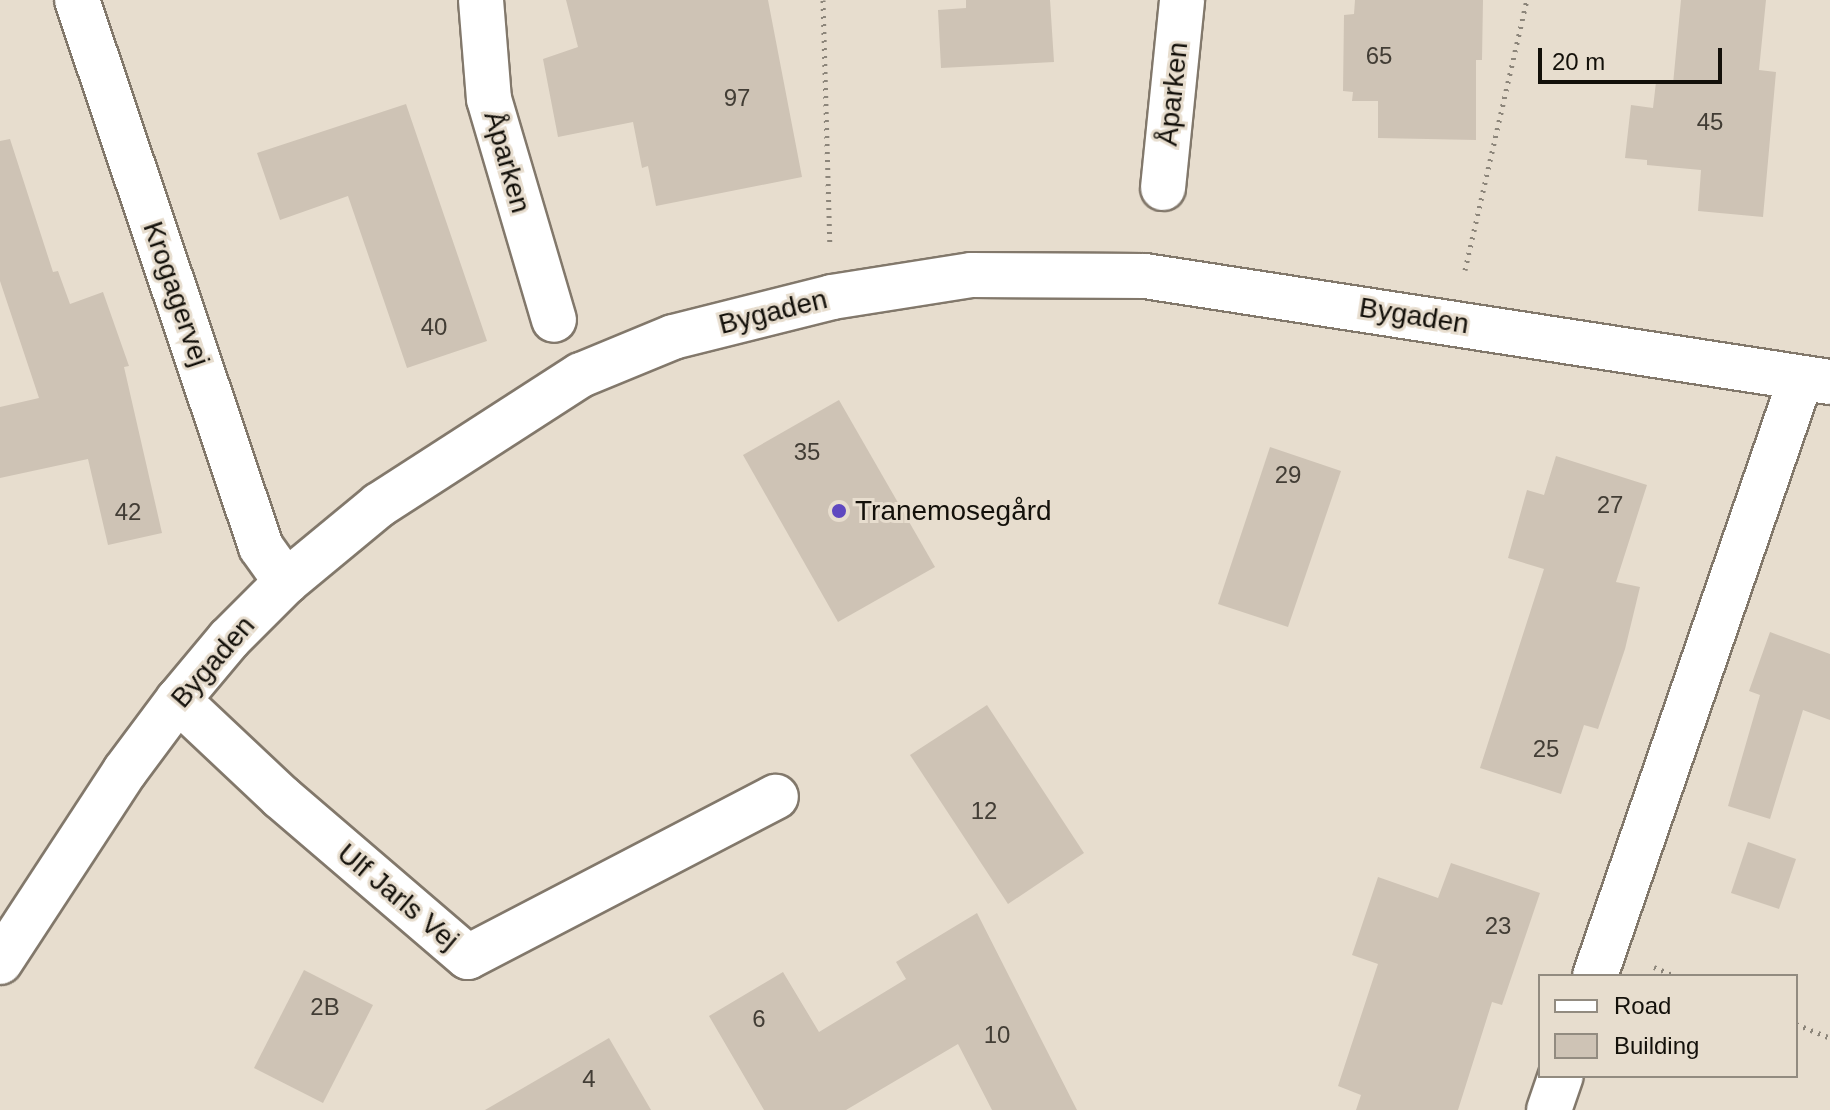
<!DOCTYPE html>
<meta charset="utf-8">
<style>
body{margin:0}
#map{position:relative;width:1830px;height:1110px;overflow:hidden;background:#e7ddce;font-family:Helvetica,sans-serif}
div>[style]{position:absolute}
.building>*{inset:0;background:#cec3b5}
.path>*{height:5px;margin-top:-2.5px;transform-origin:0;background:repeating-linear-gradient(90deg,#8c857a 0 2px,transparent 0 8px)}
.roads{filter:drop-shadow(2px 0 #82786b) drop-shadow(-2px 0 #82786b) drop-shadow(0 2px #82786b) drop-shadow(0 -2px #82786b)}
.minor>*{height:44px;margin:-22px;padding:0 22px;transform-origin:22px;border-radius:22px;background:#fff}
.tertiary>*{height:44px;margin:-22px;padding:0 22px;transform-origin:22px;border-radius:22px;background:#fff}
.dots>*{width:22px;height:22px;translate:-50% -50%;box-sizing:border-box;border:4px solid #e7ddce;border-radius:50%}
span{translate:-50% -50%;white-space:nowrap;text-align:center;line-height:1.15;-webkit-text-stroke:6px #e7ddce;paint-order:stroke}
.number-label{font-size:24px;color:#423d35}
.number-label span{-webkit-text-stroke-width:0}
.street-label{font-size:28px;color:#13100a}
.poi-label{font-size:28px;color:#13100a}
.left{translate:0 -50%;text-align:left}
.legend{position:absolute;left:1538px;top:974px;width:260px;height:104px;box-sizing:border-box;background:#e7ddce;border:2px solid #928b80;margin:0;padding:10px 14px;list-style:none;font-size:24px;color:#13100a}
.legend li{display:flex;align-items:center;gap:16px;height:40px}
.legend b{width:40px;border:2px solid #928b80}
.scale{position:absolute;left:1538px;top:48px;width:184px;height:36px;box-sizing:border-box;border:4px solid #13100a;border-top:0;padding-left:10px;font-size:24px;line-height:28px;white-space:nowrap;color:#13100a;-webkit-text-stroke:6px #e7ddce;paint-order:stroke}
</style>
<div id="map">
<div class="building">
<div style="clip-path:polygon(566px 0,768px 0,802px 177px,656px 206px,648px 166px,642px 168px,633px 122px,558px 137px,543px 59px,578px 47px)"></div>
<div style="clip-path:polygon(966px 0,1050px 0,1054px 62px,941px 68px,938px 10px,966px 8px)"></div>
<div style="clip-path:polygon(1355px 0,1483px 0,1482px 60px,1476px 60px,1476px 140px,1378px 138px,1378px 101px,1352px 101px,1353px 92px,1343px 91px,1344px 15px,1354px 14px)"></div>
<div style="clip-path:polygon(1681px 0,1766px 0,1759px 70px,1776px 72px,1763px 217px,1698px 211px,1701px 170px,1647px 165px,1647px 160px,1625px 158px,1631px 105px,1653px 108px,1656px 82px,1673px 84px)"></div>
<div style="clip-path:polygon(406px 104px,487px 341px,407px 368px,348px 196px,280px 220px,257px 153px)"></div>
<div style="clip-path:polygon(10px 139px,53px 272px,58px 271px,70px 304px,103px 292px,129px 366px,124px 367px,162px 533px,108px 545px,88px 459px,0 478px,0 407px,39px 398px,0 281px,0 141px)"></div>
<div style="clip-path:polygon(839px 400px,935px 567px,838px 622px,743px 455px)"></div>
<div style="clip-path:polygon(1270px 447px,1341px 471px,1288px 627px,1218px 604px)"></div>
<div style="clip-path:polygon(1556px 456px,1647px 485px,1616px 582px,1640px 587px,1625px 649px,1598px 729px,1584px 725px,1561px 794px,1480px 768px,1544px 569px,1508px 558px,1527px 490px,1544px 495px)"></div>
<div style="clip-path:polygon(1770px 632px,1830px 654px,1830px 720px,1803px 710px,1770px 819px,1728px 806px,1760px 695px,1749px 691px)"></div>
<div style="clip-path:polygon(987px 705px,1084px 853px,1008px 904px,910px 755px)"></div>
<div style="clip-path:polygon(1748px 842px,1796px 859px,1779px 909px,1731px 893px)"></div>
<div style="clip-path:polygon(1451px 863px,1540px 893px,1502px 1005px,1492px 1002px,1458px 1110px,1356px 1110px,1361px 1095px,1338px 1086px,1378px 964px,1352px 955px,1378px 877px,1438px 898px)"></div>
<div style="clip-path:polygon(977px 913px,1077px 1110px,992px 1110px,958px 1044px,846px 1110px,764px 1110px,709px 1016px,783px 972px,819px 1032px,906px 979px,896px 962px)"></div>
<div style="clip-path:polygon(304px 970px,373px 1005px,323px 1103px,254px 1068px)"></div>
<div style="clip-path:polygon(609px 1038px,651px 1110px,485px 1110px)"></div>
</div>
<div class="path">
<div style="left:823px;top:0;width:244px;rotate:88.4deg"></div>
<div style="left:1465px;top:270px;width:277px;rotate:-77.1deg"></div>
<div style="left:1654px;top:967px;width:23px;rotate:23deg"></div>
<div style="left:1796px;top:1024px;width:37px;rotate:22deg"></div>
</div>
<div class="roads">
<div class="minor">
<div style="left:77px;top:0;width:577px;rotate:71.41deg"></div>
<div style="left:261px;top:547px;width:43px;rotate:54.5deg"></div>
<div style="left:481px;top:0;width:99px;rotate:85.4deg"></div>
<div style="left:489px;top:99px;width:230px;rotate:73.6deg"></div>
<div style="left:1163px;top:188px;width:189px;rotate:-84.2deg"></div>
<div style="left:178px;top:700px;width:141px;rotate:43.3deg"></div>
<div style="left:281px;top:797px;width:246px;rotate:40.6deg"></div>
<div style="left:468px;top:957px;width:347px;rotate:-27.5deg"></div>
<div style="left:1595px;top:976px;width:632px;rotate:-70.99deg"></div>
<div style="left:1549px;top:1110px;width:36px;rotate:-71deg"></div>
</div>
<div class="tertiary">
<div style="left:0;top:962px;width:228px;rotate:-56.8deg"></div>
<div style="left:125px;top:771px;width:89px;rotate:-53.3deg"></div>
<div style="left:178px;top:700px;width:80px;rotate:-50.1deg"></div>
<div style="left:229px;top:639px;width:81px;rotate:-45deg"></div>
<div style="left:286px;top:582px;width:121px;rotate:-39.6deg"></div>
<div style="left:379px;top:505px;width:240px;rotate:-32.8deg"></div>
<div style="left:581px;top:375px;width:100px;rotate:-22.4deg"></div>
<div style="left:673px;top:337px;width:164px;rotate:-14.1deg"></div>
<div style="left:832px;top:297px;width:141px;rotate:-9deg"></div>
<div style="left:971px;top:275px;width:174px;rotate:0.3deg"></div>
<div style="left:1145px;top:276px;width:693px;rotate:8.8deg"></div>
</div>
</div>
<div class="dots">
<div style="left:839px;top:511px;background:#5f48c0"></div>
</div>
<div class="number-label">
<span style="left:1379px;top:56px">65</span>
<span style="left:737px;top:98px">97</span>
<span style="left:1710px;top:122px">45</span>
<span style="left:434px;top:327px">40</span>
<span style="left:807px;top:452px">35</span>
<span style="left:1288px;top:475px">29</span>
<span style="left:1610px;top:505px">27</span>
<span style="left:128px;top:512px">42</span>
<span style="left:1546px;top:749px">25</span>
<span style="left:984px;top:811px">12</span>
<span style="left:1498px;top:926px">23</span>
<span style="left:325px;top:1007px">2B</span>
<span style="left:759px;top:1019px">6</span>
<span style="left:997px;top:1035px">10</span>
<span style="left:589px;top:1079px">4</span>
</div>
<div class="street-label">
<span style="left:1173px;top:94px;rotate:-84deg">Åparken</span>
<span style="left:507px;top:162px;rotate:74deg">Åparken</span>
<span style="left:176px;top:294px;rotate:71deg">Krogagervej</span>
<span style="left:773px;top:312px;rotate:-14deg">Bygaden</span>
<span style="left:1414px;top:316px;rotate:9deg">Bygaden</span>
<span style="left:213px;top:662px;rotate:-49deg">Bygaden</span>
<span style="left:398px;top:897px;rotate:40deg">Ulf Jarls Vej</span>
</div>
<div class="poi-label">
<span class="left" style="left:855px;top:511px">Tranemosegård</span>
</div>
<ul class="legend">
<li><b style="height:10px;background:#fff"></b>Road</li>
<li><b style="height:22px;background:#cec3b5"></b>Building</li>
</ul>
<div class="scale">20 m</div>
</div>
